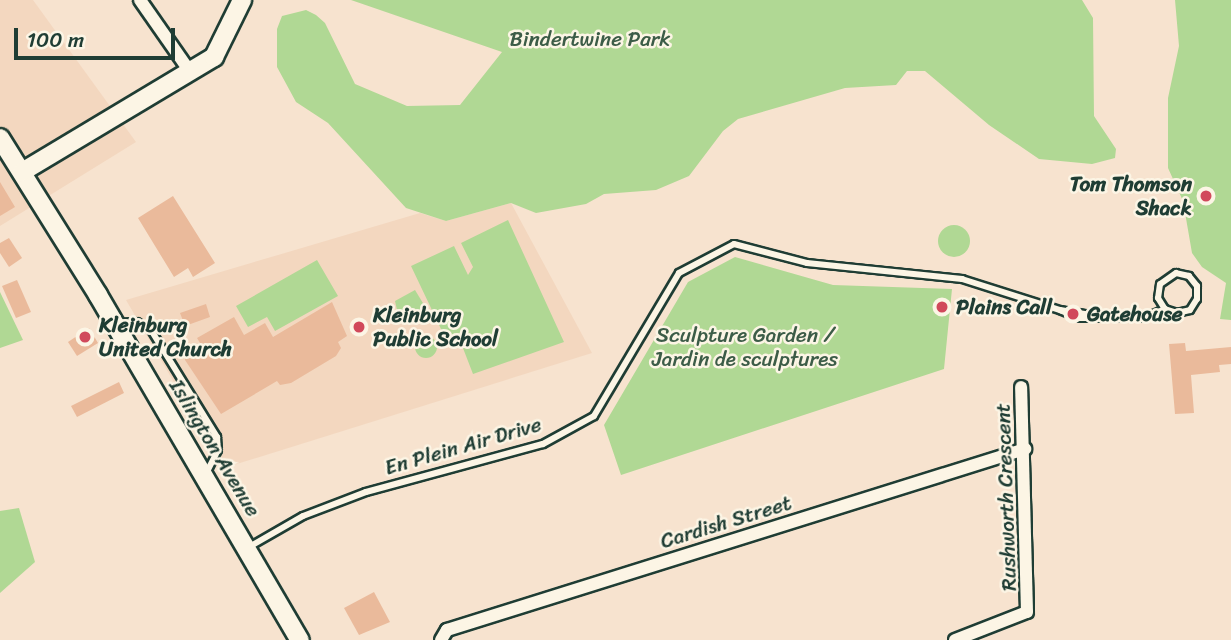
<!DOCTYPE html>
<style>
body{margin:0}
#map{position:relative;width:1231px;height:640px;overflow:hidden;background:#f7e3cf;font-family:Sriracha,sans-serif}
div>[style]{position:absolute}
.built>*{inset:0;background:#f3d7bf}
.green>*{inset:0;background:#b0d894}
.round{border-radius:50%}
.building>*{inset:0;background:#eaba9b}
.roads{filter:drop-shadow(2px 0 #1f3d34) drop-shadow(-2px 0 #1f3d34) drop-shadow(0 2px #1f3d34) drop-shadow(0 -2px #1f3d34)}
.lane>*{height:6px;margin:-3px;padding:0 3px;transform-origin:3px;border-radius:3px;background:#fcf5e5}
.street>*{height:12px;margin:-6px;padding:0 6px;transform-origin:6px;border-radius:6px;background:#fcf5e5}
.secondary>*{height:18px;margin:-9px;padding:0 9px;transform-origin:9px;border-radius:9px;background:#fcf5e5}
.dots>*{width:19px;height:19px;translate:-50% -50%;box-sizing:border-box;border:4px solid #fcf5e5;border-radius:50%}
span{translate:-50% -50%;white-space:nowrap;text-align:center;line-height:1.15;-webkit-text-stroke:5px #fcf5e5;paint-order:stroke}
.park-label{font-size:21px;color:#3c5c47}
.poi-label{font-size:21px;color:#1f3d34;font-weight:700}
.right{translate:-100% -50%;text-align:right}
.left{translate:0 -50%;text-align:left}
.street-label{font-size:21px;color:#1f3d34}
.scale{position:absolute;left:14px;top:28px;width:161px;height:32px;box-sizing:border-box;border:4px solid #1f3d34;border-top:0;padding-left:9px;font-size:21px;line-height:24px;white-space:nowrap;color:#1f3d34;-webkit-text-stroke:5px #fcf5e5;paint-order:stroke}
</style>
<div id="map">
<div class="built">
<div style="clip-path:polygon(0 0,33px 0,136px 142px,0 226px)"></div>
<div style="clip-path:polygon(511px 203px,592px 353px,224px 468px,126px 300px,420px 213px,446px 221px)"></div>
</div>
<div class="green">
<div style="clip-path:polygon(351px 0,1082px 0,1093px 18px,1094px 116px,1116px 149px,1115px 158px,1092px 164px,1039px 159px,989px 125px,925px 71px,907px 71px,896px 85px,845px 88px,738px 119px,723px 131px,689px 176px,656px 190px,604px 194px,586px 204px,536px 213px,511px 203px,446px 221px,406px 208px,328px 123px,296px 102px,277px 67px,277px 29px,282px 16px,306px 10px,316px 15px,325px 23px,355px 84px,407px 106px,460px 105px,502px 52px)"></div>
<div style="clip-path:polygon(1175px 0,1231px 0,1231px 320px,1220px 319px,1226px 283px,1202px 267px,1192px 253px,1183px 201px,1168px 168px,1168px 98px,1179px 46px)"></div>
<div style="clip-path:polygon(508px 220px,564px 342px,473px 374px,461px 343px,450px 348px,411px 266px,454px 246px,468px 275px,473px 267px,461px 243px)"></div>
<div class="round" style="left:938px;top:225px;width:32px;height:32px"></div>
<div style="clip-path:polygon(735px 257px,833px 285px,952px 289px,944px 369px,621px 475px,604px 425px,688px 282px)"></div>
<div style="clip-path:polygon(317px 260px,338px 296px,275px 331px,267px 317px,248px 327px,236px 306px)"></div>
<div style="clip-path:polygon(415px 290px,429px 313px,409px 322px,399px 319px,395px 301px)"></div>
<div style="clip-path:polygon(0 292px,23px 340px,0 348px)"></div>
<div class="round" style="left:415px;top:336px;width:22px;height:22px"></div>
<div style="clip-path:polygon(19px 508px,35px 562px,0 593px,0 511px)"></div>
</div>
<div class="building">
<div style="clip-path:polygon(0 182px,15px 207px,0 216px)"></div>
<div style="clip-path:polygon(173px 196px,215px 263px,193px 277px,188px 268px,174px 277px,138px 218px)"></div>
<div style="clip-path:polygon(9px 238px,22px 258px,9px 267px,0 253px,0 243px)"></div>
<div style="clip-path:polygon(17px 280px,31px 312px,16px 318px,2px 286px)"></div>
<div style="clip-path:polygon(332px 302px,347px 336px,338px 342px,341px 348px,336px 356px,291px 383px,280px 385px,277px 381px,221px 414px,185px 360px,185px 353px,200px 343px,197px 338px,234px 317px,244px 335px,265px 323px,273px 337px)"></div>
<div style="clip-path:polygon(206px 304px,210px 317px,185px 326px,180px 313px)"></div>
<div style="clip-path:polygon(89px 328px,98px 343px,77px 356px,68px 342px)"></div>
<div style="clip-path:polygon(1185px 343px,1186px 351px,1231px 347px,1231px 364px,1219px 365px,1220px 372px,1191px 375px,1194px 413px,1175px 414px,1169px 344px)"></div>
<div style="clip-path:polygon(119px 382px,124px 393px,77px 417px,71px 406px)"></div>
<div style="clip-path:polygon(374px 592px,390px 622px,359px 635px,344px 608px)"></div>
</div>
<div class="roads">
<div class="lane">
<div style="left:1062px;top:311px;width:18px;rotate:22deg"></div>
<div style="left:1079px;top:318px;width:65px"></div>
<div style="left:1144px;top:318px;width:23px;rotate:-23deg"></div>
<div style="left:1165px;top:309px;width:13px;rotate:18deg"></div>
<div style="left:1177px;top:313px;width:13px;rotate:-13deg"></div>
<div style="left:1190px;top:310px;width:13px;rotate:-58deg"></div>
<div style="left:1197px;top:299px;width:13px;rotate:-90deg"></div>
<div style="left:1197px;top:286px;width:13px;rotate:-129deg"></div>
<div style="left:1189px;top:276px;width:13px;rotate:-167deg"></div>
<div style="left:1176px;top:273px;width:19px;rotate:145deg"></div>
<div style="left:1160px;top:284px;width:14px;rotate:98deg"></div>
<div style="left:1158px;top:298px;width:13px;rotate:58deg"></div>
<div style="left:117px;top:323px;width:20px;rotate:-3deg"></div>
<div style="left:137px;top:322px;width:16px;rotate:30deg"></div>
<div style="left:151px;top:330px;width:126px;rotate:58.3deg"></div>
<div style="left:217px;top:437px;width:13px;rotate:86deg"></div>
<div style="left:218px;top:450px;width:27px;rotate:117deg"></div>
<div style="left:249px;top:547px;width:62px;rotate:-29.9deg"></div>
<div style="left:303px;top:516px;width:67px;rotate:-20.9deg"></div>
<div style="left:366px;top:492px;width:183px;rotate:-15.2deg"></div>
<div style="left:543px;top:444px;width:58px;rotate:-28.8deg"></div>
<div style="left:594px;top:416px;width:166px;rotate:-59.3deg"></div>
<div style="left:679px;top:273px;width:62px;rotate:-27.8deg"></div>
<div style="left:734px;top:244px;width:75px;rotate:14.6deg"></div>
<div style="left:807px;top:263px;width:156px;rotate:5.9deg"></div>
<div style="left:962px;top:279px;width:103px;rotate:17.6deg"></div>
<div style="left:1060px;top:310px;width:36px;rotate:9deg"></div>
</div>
<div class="street">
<div style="left:140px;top:0;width:89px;rotate:55.1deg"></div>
<div style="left:441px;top:640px;width:12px;rotate:-59deg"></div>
<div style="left:447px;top:630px;width:606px;rotate:-17.39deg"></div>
<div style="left:955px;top:640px;width:77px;rotate:-21.3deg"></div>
<div style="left:1027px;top:612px;width:225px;rotate:-91.5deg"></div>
</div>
<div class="secondary">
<div style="left:0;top:138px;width:185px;rotate:58deg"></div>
<div style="left:98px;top:295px;width:400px;rotate:59.7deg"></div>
<div style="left:22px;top:172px;width:224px;rotate:-30.9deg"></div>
<div style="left:214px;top:57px;width:64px;rotate:-63.8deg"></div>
</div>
</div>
<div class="dots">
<div style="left:1206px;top:196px;background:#d1495b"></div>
<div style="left:942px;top:307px;background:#d1495b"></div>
<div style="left:1073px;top:314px;background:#d1495b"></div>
<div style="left:359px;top:327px;background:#d1495b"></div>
<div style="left:85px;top:337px;background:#d1495b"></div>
</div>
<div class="park-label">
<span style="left:590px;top:39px">Bindertwine Park</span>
<span style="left:745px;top:347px">Sculpture Garden /<br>Jardin de sculptures</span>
</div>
<div class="poi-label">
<span class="right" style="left:1192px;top:196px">Tom Thomson<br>Shack</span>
<span class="left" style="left:956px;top:307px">Plains Call</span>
<span class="left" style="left:1087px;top:314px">Gatehouse</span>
<span class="left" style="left:373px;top:327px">Kleinburg<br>Public School</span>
<span class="left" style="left:99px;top:337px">Kleinburg<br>United Church</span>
</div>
<div class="street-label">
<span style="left:463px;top:446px;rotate:-16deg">En Plein Air Drive</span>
<span style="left:215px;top:448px;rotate:59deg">Islington Avenue</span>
<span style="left:1006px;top:497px;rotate:-92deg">Rushworth Crescent</span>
<span style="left:726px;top:522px;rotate:-17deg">Cardish Street</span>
</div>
<div class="scale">100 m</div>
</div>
